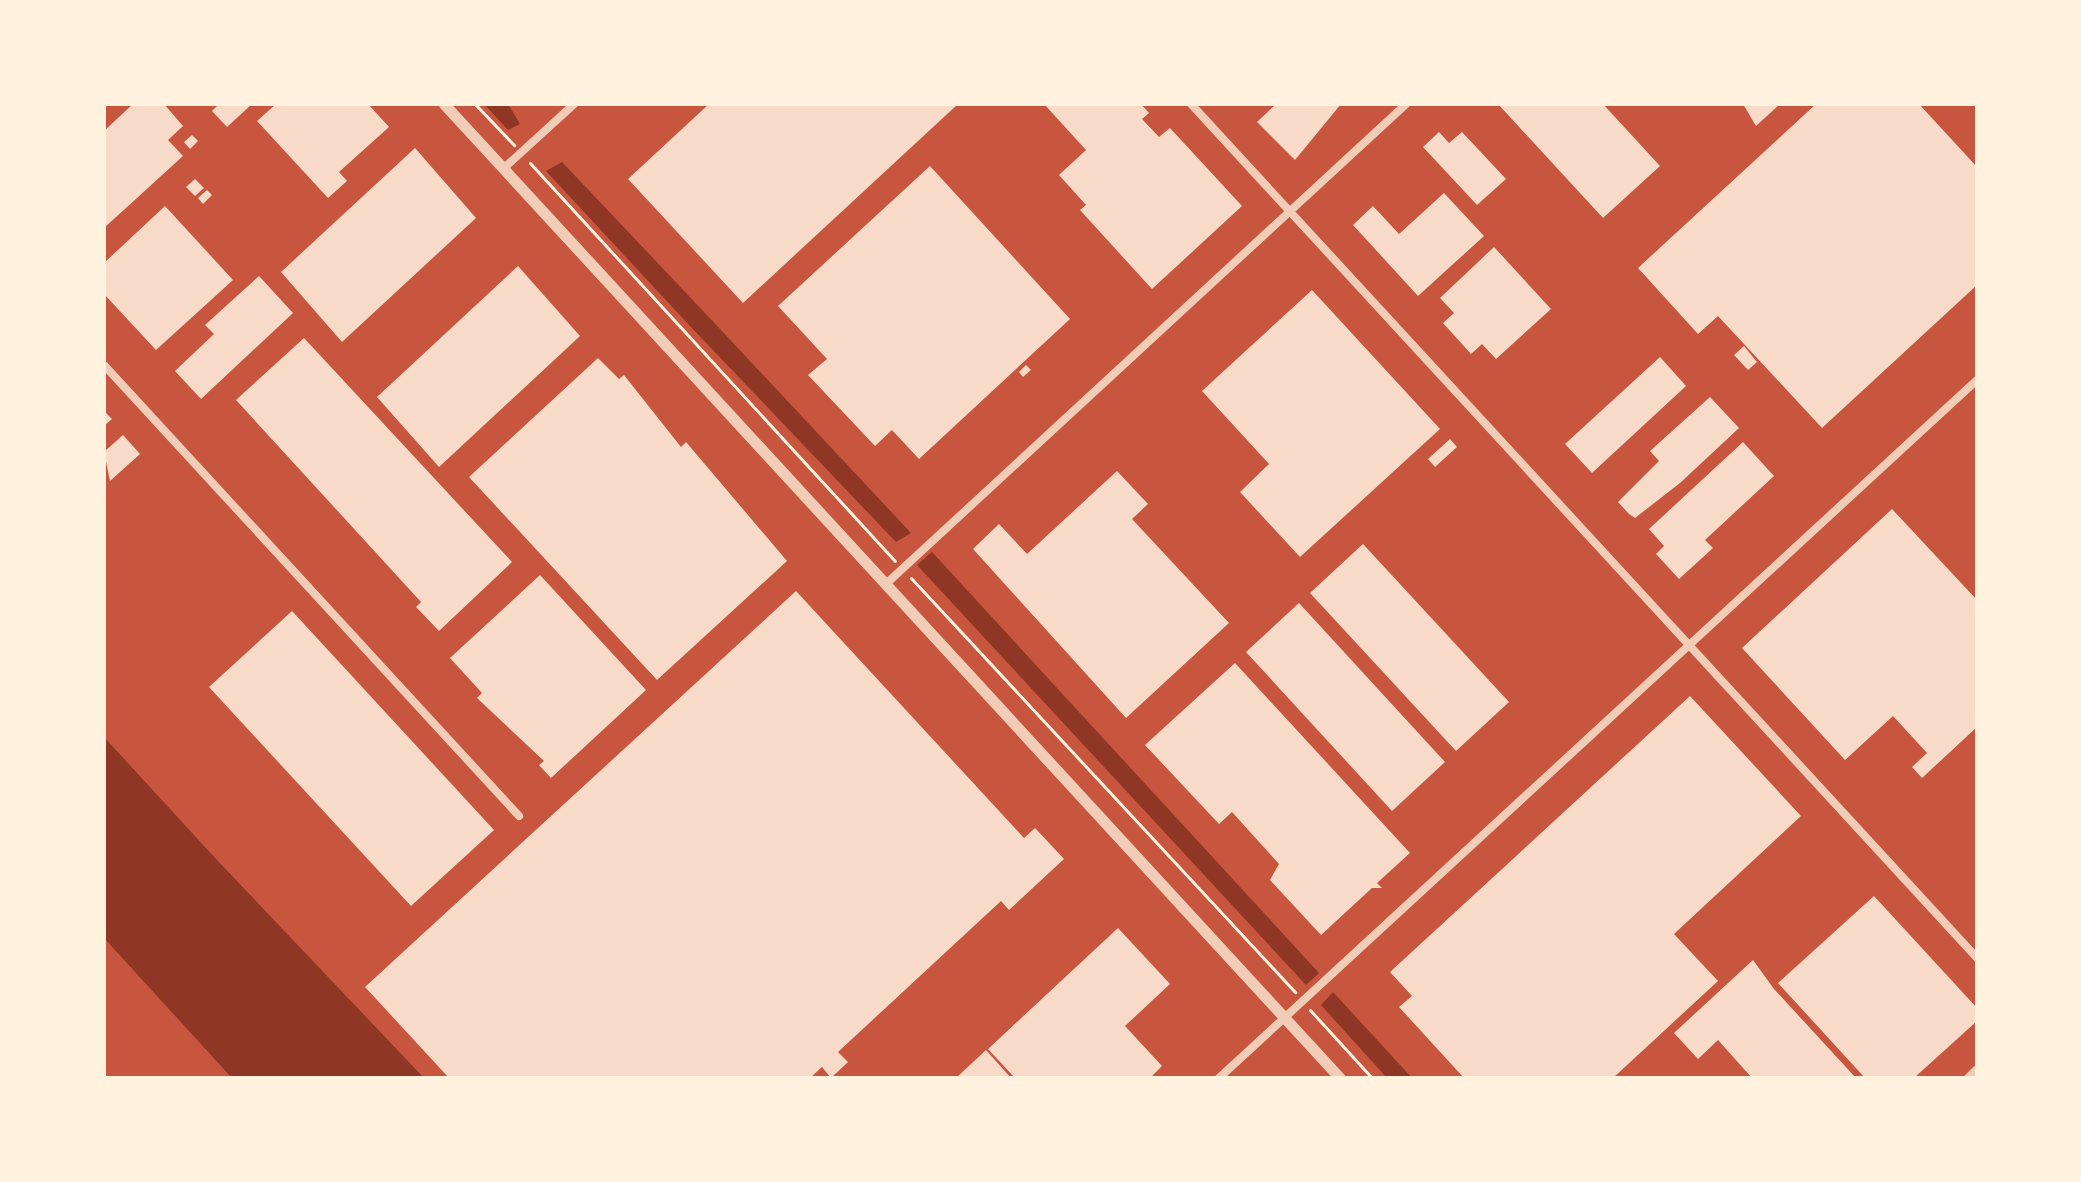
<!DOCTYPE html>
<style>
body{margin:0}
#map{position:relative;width:2081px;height:1182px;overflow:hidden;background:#c8553d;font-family:"Source Sans 3",sans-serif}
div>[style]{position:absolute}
.water>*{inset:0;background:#8f3625}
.building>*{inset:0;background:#f7dbc8}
.path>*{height:3px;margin:-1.5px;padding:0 1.5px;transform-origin:1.5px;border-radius:1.5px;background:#fff3e0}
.minor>*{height:8px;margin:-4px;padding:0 4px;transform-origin:4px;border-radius:4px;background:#f1ccb7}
.tertiary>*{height:11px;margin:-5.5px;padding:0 5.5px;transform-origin:5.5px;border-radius:5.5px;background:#f1ccb7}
span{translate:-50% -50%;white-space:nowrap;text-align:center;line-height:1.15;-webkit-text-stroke:6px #fff3e0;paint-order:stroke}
.frame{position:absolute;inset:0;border:106px solid #fff3e0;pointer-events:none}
</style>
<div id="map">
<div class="water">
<div style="clip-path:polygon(484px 104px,508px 104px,520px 124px,508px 130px)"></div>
<div style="clip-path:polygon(562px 162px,705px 313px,911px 533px,896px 542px,689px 325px,546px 171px)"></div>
<div style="clip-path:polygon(932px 552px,1319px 973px,1306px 985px,917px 565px)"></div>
<div style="clip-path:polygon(104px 737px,216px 859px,424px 1078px,232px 1078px,104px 938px)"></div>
<div style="clip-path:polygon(1333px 992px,1412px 1078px,1387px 1078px,1321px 1005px)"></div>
</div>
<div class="building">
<div style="clip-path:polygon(133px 104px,164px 104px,183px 126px,168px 140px,183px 156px,104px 228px,104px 131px)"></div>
<div style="clip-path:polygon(219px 104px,252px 104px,227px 127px,212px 111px)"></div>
<div style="clip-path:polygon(276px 104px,368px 104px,389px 127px,339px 172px,347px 181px,328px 198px,257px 121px)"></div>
<div style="clip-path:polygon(709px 104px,958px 104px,743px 303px,628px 179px)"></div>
<div style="clip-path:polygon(1044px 104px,1141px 104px,1149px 113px,1142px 119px,1159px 137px,1170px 128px,1242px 206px,1152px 289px,1080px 210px,1086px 205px,1059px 175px,1086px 150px)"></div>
<div style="clip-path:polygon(1276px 104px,1341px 104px,1295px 160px,1257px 122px)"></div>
<div style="clip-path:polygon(1498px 104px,1603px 104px,1660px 166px,1603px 218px)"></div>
<div style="clip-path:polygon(1743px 104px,1780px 104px,1756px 126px)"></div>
<div style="clip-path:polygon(1816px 104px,1919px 104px,1977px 167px,1977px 285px,1822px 428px,1718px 316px,1698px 334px,1638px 268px)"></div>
<div style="clip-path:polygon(1439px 132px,1449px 143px,1462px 132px,1506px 179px,1477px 205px,1423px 147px)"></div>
<div style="clip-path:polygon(192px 135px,198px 141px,190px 149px,184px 142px)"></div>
<div style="clip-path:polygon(415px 148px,476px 218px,342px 342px,281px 272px)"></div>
<div style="clip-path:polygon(930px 166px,1070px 319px,919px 459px,892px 430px,875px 446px,808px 375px,827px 359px,778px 306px)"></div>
<div style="clip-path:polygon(195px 179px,204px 188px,195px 196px,186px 187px)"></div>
<div style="clip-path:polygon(207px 190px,212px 195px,203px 204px,198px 198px)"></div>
<div style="clip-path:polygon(1444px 193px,1484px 236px,1418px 296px,1353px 225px,1373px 206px,1399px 234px)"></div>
<div style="clip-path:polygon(165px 206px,233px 280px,156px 350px,104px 294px,104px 263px)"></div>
<div style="clip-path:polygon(1494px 247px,1551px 309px,1496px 359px,1482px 344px,1471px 354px,1443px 323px,1454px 313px,1440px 298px)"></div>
<div style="clip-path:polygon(518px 266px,580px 336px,439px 467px,377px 397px)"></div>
<div style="clip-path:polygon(259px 276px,293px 313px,201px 399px,175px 371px,214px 334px,205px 325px)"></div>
<div style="clip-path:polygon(1312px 290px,1440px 429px,1300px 557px,1240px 492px,1269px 464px,1202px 391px)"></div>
<div style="clip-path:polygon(304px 338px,512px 562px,439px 631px,416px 607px,421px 602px,236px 400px)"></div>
<div style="clip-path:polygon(1744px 346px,1757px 362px,1748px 370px,1734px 355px)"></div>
<div style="clip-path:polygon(1660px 357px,1686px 386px,1592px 473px,1565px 444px)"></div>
<div style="clip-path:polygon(598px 358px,619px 379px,624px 375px,681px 447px,686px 442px,787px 561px,657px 680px,469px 477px)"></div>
<div style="clip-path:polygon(1026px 365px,1031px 370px,1023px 377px,1019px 372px)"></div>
<div style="clip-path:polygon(1710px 397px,1739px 428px,1680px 483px,1635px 518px,1629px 514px,1618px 502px,1659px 461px,1650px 451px)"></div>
<div style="clip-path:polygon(104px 411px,112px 419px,104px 426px)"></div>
<div style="clip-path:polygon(123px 435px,140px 454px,110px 481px,104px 452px)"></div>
<div style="clip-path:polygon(1450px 439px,1457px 447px,1435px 467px,1428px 459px)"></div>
<div style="clip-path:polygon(1743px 442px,1774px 476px,1705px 540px,1713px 548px,1679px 579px,1656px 554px,1664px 546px,1649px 529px)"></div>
<div style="clip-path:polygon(1117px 471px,1148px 504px,1132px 519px,1229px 623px,1126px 718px,973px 549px,999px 524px,1027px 554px)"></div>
<div style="clip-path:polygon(1892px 509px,1977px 600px,1977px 727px,1922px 778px,1912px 767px,1927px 753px,1893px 716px,1845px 760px,1742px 648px)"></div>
<div style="clip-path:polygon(1363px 544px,1509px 702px,1456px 751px,1310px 593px)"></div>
<div style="clip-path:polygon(540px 575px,646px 690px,551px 778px,539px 765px,544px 761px,477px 698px,482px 693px,450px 658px)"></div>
<div style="clip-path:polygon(796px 591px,1024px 838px,1035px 828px,1064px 859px,1009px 910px,1001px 901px,838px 1052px,848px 1062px,831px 1078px,822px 1067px,810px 1078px,449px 1078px,365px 987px)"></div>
<div style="clip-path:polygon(1299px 603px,1445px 762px,1392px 811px,1246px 652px)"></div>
<div style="clip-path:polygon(292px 611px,494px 830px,411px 906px,209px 687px)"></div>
<div style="clip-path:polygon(1235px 663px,1410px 853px,1377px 883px,1382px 888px,1372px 888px,1321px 935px,1270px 880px,1279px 864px,1232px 812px,1219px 824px,1145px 745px)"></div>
<div style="clip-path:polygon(1690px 696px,1801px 816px,1674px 934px,1718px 981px,1613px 1078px,1464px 1078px,1399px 1007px,1412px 996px,1390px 972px)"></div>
<div style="clip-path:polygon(1874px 896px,1977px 1008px,1977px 1021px,1914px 1078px,1865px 1078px,1778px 983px)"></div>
<div style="clip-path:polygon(1118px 928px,1170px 984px,1125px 1026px,1162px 1066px,1150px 1078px,1015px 1078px,988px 1049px)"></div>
<div style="clip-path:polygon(1753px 960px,1774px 989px,1856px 1078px,1752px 1078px,1718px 1040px,1698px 1059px,1674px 1033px)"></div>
<div style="clip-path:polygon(986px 1050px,1011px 1078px,956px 1078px)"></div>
</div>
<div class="path">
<div style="left:475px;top:104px;width:57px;rotate:46.4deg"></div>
<div style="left:530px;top:163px;width:540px;rotate:47.48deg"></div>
<div style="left:911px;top:578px;width:565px;rotate:47.15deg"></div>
<div style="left:1310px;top:1010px;width:92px;rotate:47.6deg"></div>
</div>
<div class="minor">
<div style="left:1191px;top:104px;width:1161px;rotate:47.37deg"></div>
<div style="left:504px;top:168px;width:95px;rotate:-42.4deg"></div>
<div style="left:104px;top:365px;width:613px;rotate:47.38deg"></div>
<div style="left:887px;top:583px;width:706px;rotate:-42.7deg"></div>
<div style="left:1219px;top:1078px;width:1030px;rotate:-42.64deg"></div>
</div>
<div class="tertiary">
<div style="left:444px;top:104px;width:1323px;rotate:47.39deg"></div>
<div style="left:1969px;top:1078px;width:11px;rotate:-45deg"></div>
</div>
<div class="frame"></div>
</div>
